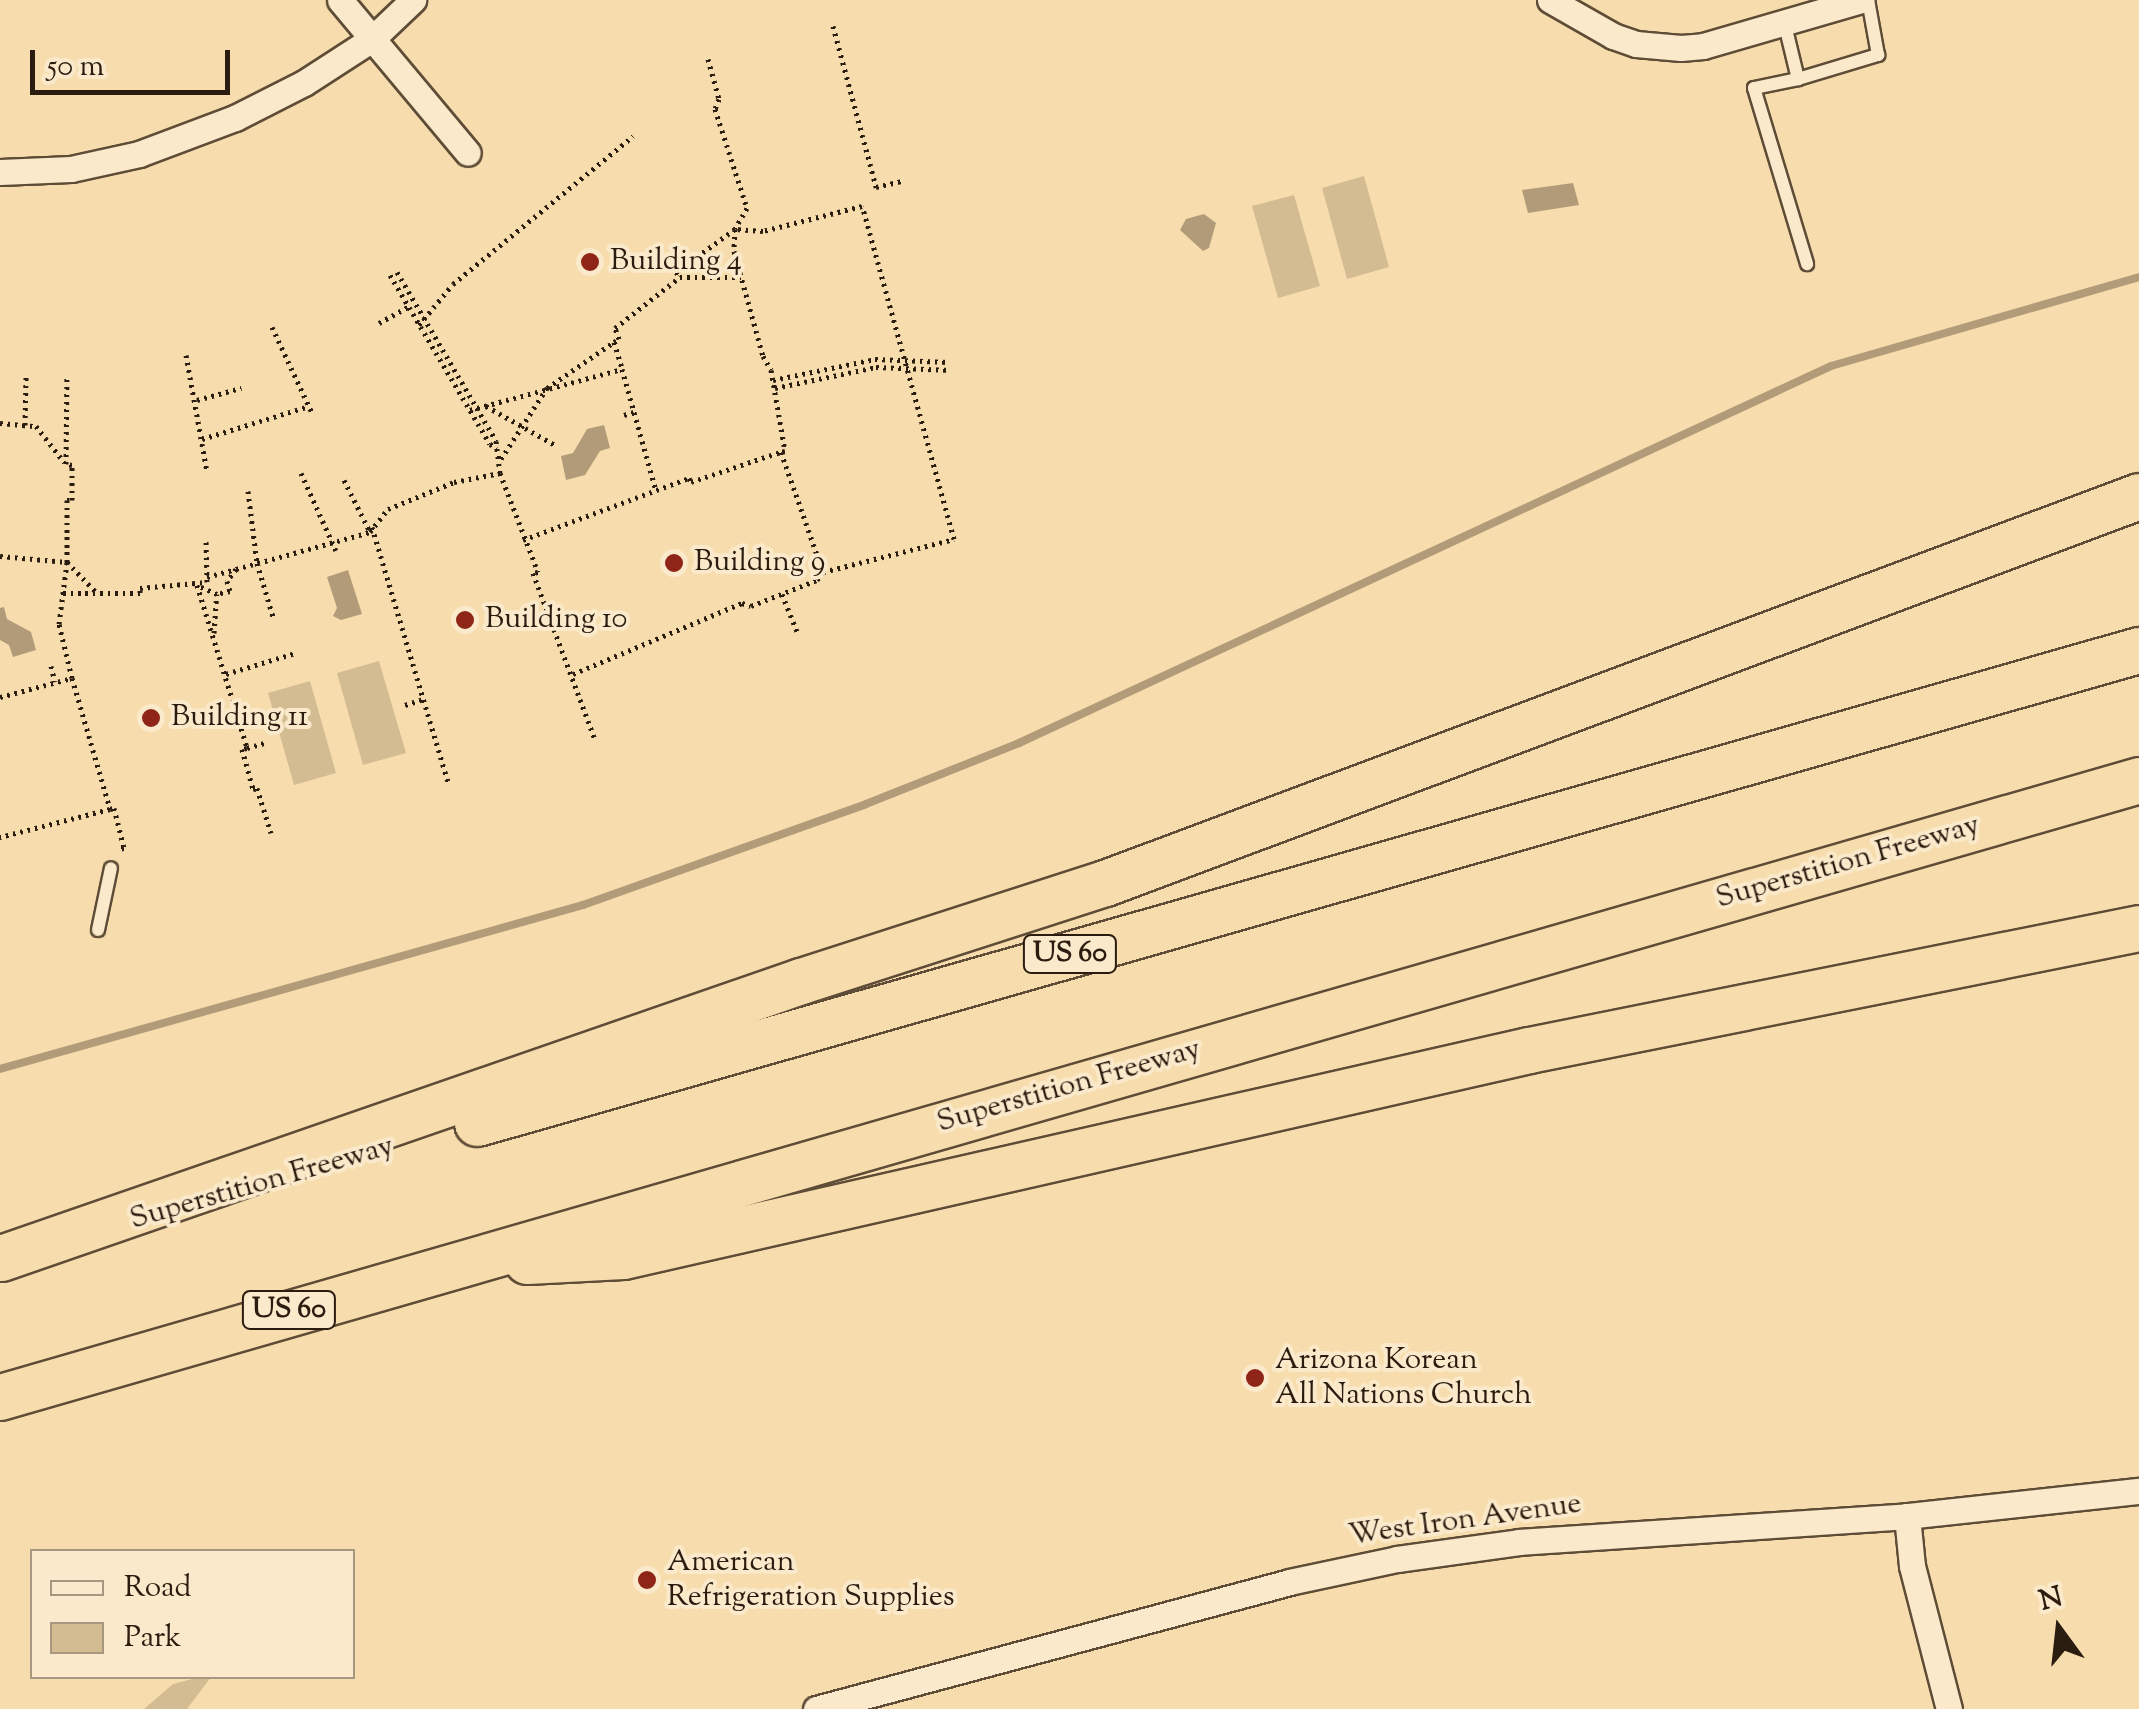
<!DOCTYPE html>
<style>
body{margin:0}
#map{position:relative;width:2139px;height:1709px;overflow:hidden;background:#f7ddad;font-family:"Sorts Mill Goudy",serif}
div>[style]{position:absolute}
.green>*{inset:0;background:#d4bc92}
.water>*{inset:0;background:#b29b78}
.stream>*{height:8px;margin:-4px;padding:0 4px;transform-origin:4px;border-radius:4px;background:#b29b78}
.path>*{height:5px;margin-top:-2.5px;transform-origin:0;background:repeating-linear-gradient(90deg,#2b1c10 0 2.5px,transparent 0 7.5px)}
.roads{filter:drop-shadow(2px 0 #5e4c37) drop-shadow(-2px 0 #5e4c37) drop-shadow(0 2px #5e4c37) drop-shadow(0 -2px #5e4c37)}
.lane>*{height:12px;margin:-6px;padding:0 6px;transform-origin:6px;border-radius:6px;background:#fae9ca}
.street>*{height:25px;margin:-12.5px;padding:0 12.5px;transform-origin:12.5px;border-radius:12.5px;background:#fae9ca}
.highway>*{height:45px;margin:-22.5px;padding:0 22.5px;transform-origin:22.5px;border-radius:22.5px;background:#f7ddad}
.dots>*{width:28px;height:28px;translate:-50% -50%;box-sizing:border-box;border:5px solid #fae9ca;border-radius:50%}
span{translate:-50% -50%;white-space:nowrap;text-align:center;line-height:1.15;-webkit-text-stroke:8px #fae9ca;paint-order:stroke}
.shield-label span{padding:2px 8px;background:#fae9ca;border:2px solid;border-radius:8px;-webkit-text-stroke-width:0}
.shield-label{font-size:28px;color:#2b1c10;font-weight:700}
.poi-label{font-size:30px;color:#2b1c10}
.left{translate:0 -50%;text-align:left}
.street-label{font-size:30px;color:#2b1c10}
.legend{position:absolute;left:30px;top:1549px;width:325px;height:130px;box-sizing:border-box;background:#fae9ca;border:2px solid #a79780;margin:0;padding:12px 18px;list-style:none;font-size:30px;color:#2b1c10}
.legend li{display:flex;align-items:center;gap:20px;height:50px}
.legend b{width:50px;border:2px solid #a79780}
.north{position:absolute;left:2009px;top:1579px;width:100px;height:100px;-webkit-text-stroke:8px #fae9ca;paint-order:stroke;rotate:345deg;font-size:28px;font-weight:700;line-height:40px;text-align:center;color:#2b1c10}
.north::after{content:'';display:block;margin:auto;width:35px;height:45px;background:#2b1c10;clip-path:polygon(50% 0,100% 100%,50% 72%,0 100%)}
.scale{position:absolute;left:30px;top:50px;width:200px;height:45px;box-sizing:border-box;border:5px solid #2b1c10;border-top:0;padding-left:12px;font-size:30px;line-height:35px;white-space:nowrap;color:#2b1c10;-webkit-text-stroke:8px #fae9ca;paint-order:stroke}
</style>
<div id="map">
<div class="green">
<div style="clip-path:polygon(1364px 176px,1389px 267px,1347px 279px,1322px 188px)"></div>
<div style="clip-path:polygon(1294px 195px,1320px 286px,1278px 298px,1252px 206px)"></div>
<div style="clip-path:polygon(379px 661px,406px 753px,363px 765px,337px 673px)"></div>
<div style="clip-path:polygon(310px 681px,336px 773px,294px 785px,268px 693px)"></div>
<div style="clip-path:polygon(200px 1677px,211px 1677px,187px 1709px,144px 1709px,173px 1684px)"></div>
</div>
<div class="water">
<div style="clip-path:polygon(1573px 183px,1579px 205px,1528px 213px,1522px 190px)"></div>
<div style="clip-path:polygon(1204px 214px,1216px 223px,1209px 248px,1203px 251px,1180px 230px,1186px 219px)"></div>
<div style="clip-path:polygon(604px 425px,610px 448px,600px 451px,585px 475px,566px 480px,561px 456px,573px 453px,587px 429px)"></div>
<div style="clip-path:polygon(348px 570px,362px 614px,341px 620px,333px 616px,337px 608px,327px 577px)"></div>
<div style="clip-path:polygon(4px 607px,7px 619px,31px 632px,36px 650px,13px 657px,9px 645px,0 640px,0 608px)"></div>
</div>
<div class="stream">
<div style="left:0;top:1069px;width:606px;rotate:-15.71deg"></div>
<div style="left:583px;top:905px;width:300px;rotate:-19.6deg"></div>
<div style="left:866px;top:804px;width:165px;rotate:-21.7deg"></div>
<div style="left:1019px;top:743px;width:895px;rotate:-24.9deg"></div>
<div style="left:1831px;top:366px;width:321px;rotate:-16.1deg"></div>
</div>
<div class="path">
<div style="left:833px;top:26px;width:167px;rotate:75deg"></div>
<div style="left:876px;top:187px;width:26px;rotate:-13deg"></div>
<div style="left:708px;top:59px;width:41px;rotate:74.6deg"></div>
<div style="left:719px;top:99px;width:11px;rotate:112deg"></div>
<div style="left:715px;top:109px;width:104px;rotate:72.1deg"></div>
<div style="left:747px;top:208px;width:24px;rotate:120deg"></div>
<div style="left:735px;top:229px;width:22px;rotate:93deg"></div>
<div style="left:734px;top:251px;width:109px;rotate:74.6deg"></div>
<div style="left:763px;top:356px;width:16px;rotate:60deg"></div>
<div style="left:771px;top:370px;width:82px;rotate:80.2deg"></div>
<div style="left:785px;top:451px;width:4px;rotate:166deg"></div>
<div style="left:781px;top:452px;width:127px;rotate:70.7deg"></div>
<div style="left:397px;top:272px;width:196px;rotate:59.6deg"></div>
<div style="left:496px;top:441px;width:32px;rotate:83deg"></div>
<div style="left:500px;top:473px;width:106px;rotate:69deg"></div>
<div style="left:538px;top:572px;width:5px;rotate:169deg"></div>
<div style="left:533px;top:573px;width:178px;rotate:69.6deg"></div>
<div style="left:390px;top:275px;width:196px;rotate:59.4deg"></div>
<div style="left:490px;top:444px;width:8px;rotate:30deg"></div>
<div style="left:379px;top:323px;width:33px;rotate:-29deg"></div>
<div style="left:419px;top:325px;width:53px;rotate:-50.3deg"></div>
<div style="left:453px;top:284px;width:233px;rotate:-39.4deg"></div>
<div style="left:272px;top:327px;width:97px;rotate:65deg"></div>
<div style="left:614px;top:342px;width:6px;rotate:-31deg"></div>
<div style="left:619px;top:339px;width:12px;rotate:-110deg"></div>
<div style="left:615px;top:328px;width:83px;rotate:-38.1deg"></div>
<div style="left:186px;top:355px;width:119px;rotate:79.8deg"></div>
<div style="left:773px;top:380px;width:104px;rotate:-11.6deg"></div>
<div style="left:875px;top:359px;width:74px;rotate:2.3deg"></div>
<div style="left:775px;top:388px;width:103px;rotate:-11.7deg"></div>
<div style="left:876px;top:367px;width:75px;rotate:2.3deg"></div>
<div style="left:197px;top:400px;width:46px;rotate:-15.3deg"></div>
<div style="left:486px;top:406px;width:79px;rotate:29.5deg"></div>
<div style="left:470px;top:410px;width:157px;rotate:-15.1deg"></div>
<div style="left:622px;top:369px;width:127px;rotate:74.4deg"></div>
<div style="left:624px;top:415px;width:10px;rotate:-17deg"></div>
<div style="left:0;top:423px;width:36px;rotate:5deg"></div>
<div style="left:36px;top:426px;width:46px;rotate:52.1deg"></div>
<div style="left:25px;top:425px;width:49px;rotate:-88.8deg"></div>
<div style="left:202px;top:439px;width:112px;rotate:-17.1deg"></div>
<div style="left:501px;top:459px;width:85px;rotate:-57.1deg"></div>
<div style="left:547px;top:388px;width:81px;rotate:-34.5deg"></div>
<div style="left:614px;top:342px;width:28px;rotate:73deg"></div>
<div style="left:301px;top:473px;width:85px;rotate:65.8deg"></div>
<div style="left:344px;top:480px;width:58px;rotate:63.4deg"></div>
<div style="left:248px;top:491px;width:73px;rotate:82.9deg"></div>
<div style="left:257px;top:563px;width:59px;rotate:73.4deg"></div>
<div style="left:372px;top:527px;width:266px;rotate:73.4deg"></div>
<div style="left:523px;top:540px;width:177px;rotate:-20.5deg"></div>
<div style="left:689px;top:478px;width:4px;rotate:63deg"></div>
<div style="left:691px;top:482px;width:94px;rotate:-18.6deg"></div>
<div style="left:0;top:556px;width:67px;rotate:5.1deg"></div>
<div style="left:67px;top:562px;width:62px;rotate:-90deg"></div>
<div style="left:67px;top:500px;width:5px"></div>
<div style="left:72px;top:500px;width:35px;rotate:-90deg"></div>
<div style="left:72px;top:465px;width:6px;rotate:-171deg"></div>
<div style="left:66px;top:464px;width:89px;rotate:-89.4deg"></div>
<div style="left:236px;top:569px;width:15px;rotate:127deg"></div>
<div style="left:227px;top:581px;width:10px;rotate:73deg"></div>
<div style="left:230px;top:591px;width:13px;rotate:167deg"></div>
<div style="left:217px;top:594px;width:22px;rotate:-156deg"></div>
<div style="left:197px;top:585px;width:170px;rotate:72.9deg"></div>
<div style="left:247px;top:748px;width:5px;rotate:169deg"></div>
<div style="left:242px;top:749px;width:41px;rotate:74.6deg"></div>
<div style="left:253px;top:789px;width:4px;rotate:-14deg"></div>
<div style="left:257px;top:788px;width:47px;rotate:72.7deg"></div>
<div style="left:207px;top:577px;width:169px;rotate:-15.4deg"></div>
<div style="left:370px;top:532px;width:29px;rotate:-52deg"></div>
<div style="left:388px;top:509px;width:71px;rotate:-22.2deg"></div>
<div style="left:454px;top:482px;width:47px;rotate:-11.1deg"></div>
<div style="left:63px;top:593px;width:77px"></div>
<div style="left:140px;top:593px;width:5px;rotate:-90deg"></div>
<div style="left:140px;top:588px;width:67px;rotate:-5.1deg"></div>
<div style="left:207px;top:582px;width:42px;rotate:-91.4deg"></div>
<div style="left:782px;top:594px;width:43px;rotate:68.2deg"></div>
<div style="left:214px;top:633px;width:39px;rotate:-86deg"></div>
<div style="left:51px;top:666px;width:16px;rotate:76deg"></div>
<div style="left:226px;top:674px;width:72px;rotate:-16.9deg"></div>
<div style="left:573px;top:674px;width:183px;rotate:-22.8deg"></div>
<div style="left:742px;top:603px;width:9px;rotate:18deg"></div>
<div style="left:751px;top:606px;width:71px;rotate:-21.5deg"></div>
<div style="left:817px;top:580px;width:10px;rotate:-53deg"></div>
<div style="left:823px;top:572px;width:135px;rotate:-14.1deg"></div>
<div style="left:954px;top:539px;width:345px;rotate:-105.4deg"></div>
<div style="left:862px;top:206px;width:102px;rotate:165.8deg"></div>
<div style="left:763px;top:231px;width:28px;rotate:-176deg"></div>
<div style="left:735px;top:229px;width:73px;rotate:143.9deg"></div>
<div style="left:676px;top:272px;width:6px;rotate:51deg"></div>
<div style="left:680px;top:277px;width:61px"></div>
<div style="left:72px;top:678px;width:56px;rotate:-103.5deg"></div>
<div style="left:59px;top:624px;width:63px;rotate:-82.6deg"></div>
<div style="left:67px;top:562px;width:43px;rotate:45.9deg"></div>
<div style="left:0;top:697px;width:74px;rotate:-14.8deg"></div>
<div style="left:72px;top:678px;width:136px;rotate:73.8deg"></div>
<div style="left:110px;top:809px;width:114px;rotate:165.7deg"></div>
<div style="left:405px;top:705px;width:20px;rotate:-18deg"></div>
<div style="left:247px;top:748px;width:19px;rotate:-16deg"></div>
<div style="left:110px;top:809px;width:4px;rotate:-14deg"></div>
<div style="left:114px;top:808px;width:41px;rotate:76deg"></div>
<div style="left:124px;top:848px;width:6px;rotate:171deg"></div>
</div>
<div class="roads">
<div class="lane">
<div style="left:1784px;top:21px;width:60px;rotate:76.4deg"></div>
<div style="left:1798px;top:79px;width:45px;rotate:168.4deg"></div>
<div style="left:1754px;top:88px;width:184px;rotate:73.2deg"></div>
<div style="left:1798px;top:79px;width:84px;rotate:-16.7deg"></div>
<div style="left:1878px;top:55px;width:56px;rotate:-100.3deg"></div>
<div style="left:98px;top:930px;width:63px;rotate:-78.2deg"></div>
</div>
<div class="street">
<div style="left:340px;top:0;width:199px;rotate:50.1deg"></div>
<div style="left:1550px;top:0;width:73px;rotate:29.7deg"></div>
<div style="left:1613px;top:36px;width:24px;rotate:19deg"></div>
<div style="left:1636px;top:44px;width:45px;rotate:5.1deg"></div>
<div style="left:1681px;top:48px;width:22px;rotate:-5deg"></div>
<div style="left:1703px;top:46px;width:165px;rotate:-16.2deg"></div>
<div style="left:0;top:172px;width:71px;rotate:-2.4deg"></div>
<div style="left:71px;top:169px;width:70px;rotate:-12.4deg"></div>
<div style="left:139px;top:154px;width:103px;rotate:-20.6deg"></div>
<div style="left:235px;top:118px;width:77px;rotate:-26.9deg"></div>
<div style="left:304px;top:83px;width:81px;rotate:-32.9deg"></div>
<div style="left:372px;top:39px;width:57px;rotate:-43.6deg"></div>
<div style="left:1907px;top:1516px;width:50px;rotate:84.3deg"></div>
<div style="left:1912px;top:1566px;width:148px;rotate:75.5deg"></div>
<div style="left:816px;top:1709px;width:490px;rotate:-15deg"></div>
<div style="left:1289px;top:1582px;width:110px;rotate:-12deg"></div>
<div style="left:1397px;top:1559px;width:123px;rotate:-7.9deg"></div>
<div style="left:1519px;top:1542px;width:389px;rotate:-3.8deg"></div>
<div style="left:1907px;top:1516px;width:233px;rotate:-6.2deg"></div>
</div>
<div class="highway">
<div style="left:477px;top:1123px;width:1728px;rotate:-15.89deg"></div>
<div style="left:1px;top:1258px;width:847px;rotate:-19.1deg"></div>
<div style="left:801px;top:981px;width:319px;rotate:-17.9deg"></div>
<div style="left:1105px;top:883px;width:1104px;rotate:-20.52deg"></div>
<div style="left:527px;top:1261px;width:96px;rotate:-3deg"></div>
<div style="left:623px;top:1256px;width:929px;rotate:-12.81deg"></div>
<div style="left:1529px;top:1050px;width:622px;rotate:-11.31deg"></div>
<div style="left:0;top:1397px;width:2226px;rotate:-16.09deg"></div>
</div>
</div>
<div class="dots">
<div style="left:590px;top:262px;background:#8f2418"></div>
<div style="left:674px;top:563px;background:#8f2418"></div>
<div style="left:465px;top:620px;background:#8f2418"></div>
<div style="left:151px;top:718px;background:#8f2418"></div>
<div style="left:1255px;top:1378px;background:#8f2418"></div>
<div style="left:647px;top:1580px;background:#8f2418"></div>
</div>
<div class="shield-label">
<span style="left:1070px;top:954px">US 60</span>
<span style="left:289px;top:1310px">US 60</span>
</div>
<div class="poi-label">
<span class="left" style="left:610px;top:262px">Building 4</span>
<span class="left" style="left:694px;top:563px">Building 9</span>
<span class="left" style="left:485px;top:620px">Building 10</span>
<span class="left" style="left:171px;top:718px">Building 11</span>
<span class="left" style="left:1275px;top:1378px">Arizona Korean<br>All Nations Church</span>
<span class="left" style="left:667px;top:1580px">American<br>Refrigeration Supplies</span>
</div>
<div class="street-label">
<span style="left:1848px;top:863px;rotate:-16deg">Superstition Freeway</span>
<span style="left:1069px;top:1087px;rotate:-16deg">Superstition Freeway</span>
<span style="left:262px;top:1184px;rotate:-16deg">Superstition Freeway</span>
<span style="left:1465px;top:1521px;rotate:-8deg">West Iron Avenue</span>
</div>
<ul class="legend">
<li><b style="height:12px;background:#fae9ca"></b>Road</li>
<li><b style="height:28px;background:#d4bc92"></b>Park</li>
</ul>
<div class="north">N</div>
<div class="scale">50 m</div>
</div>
